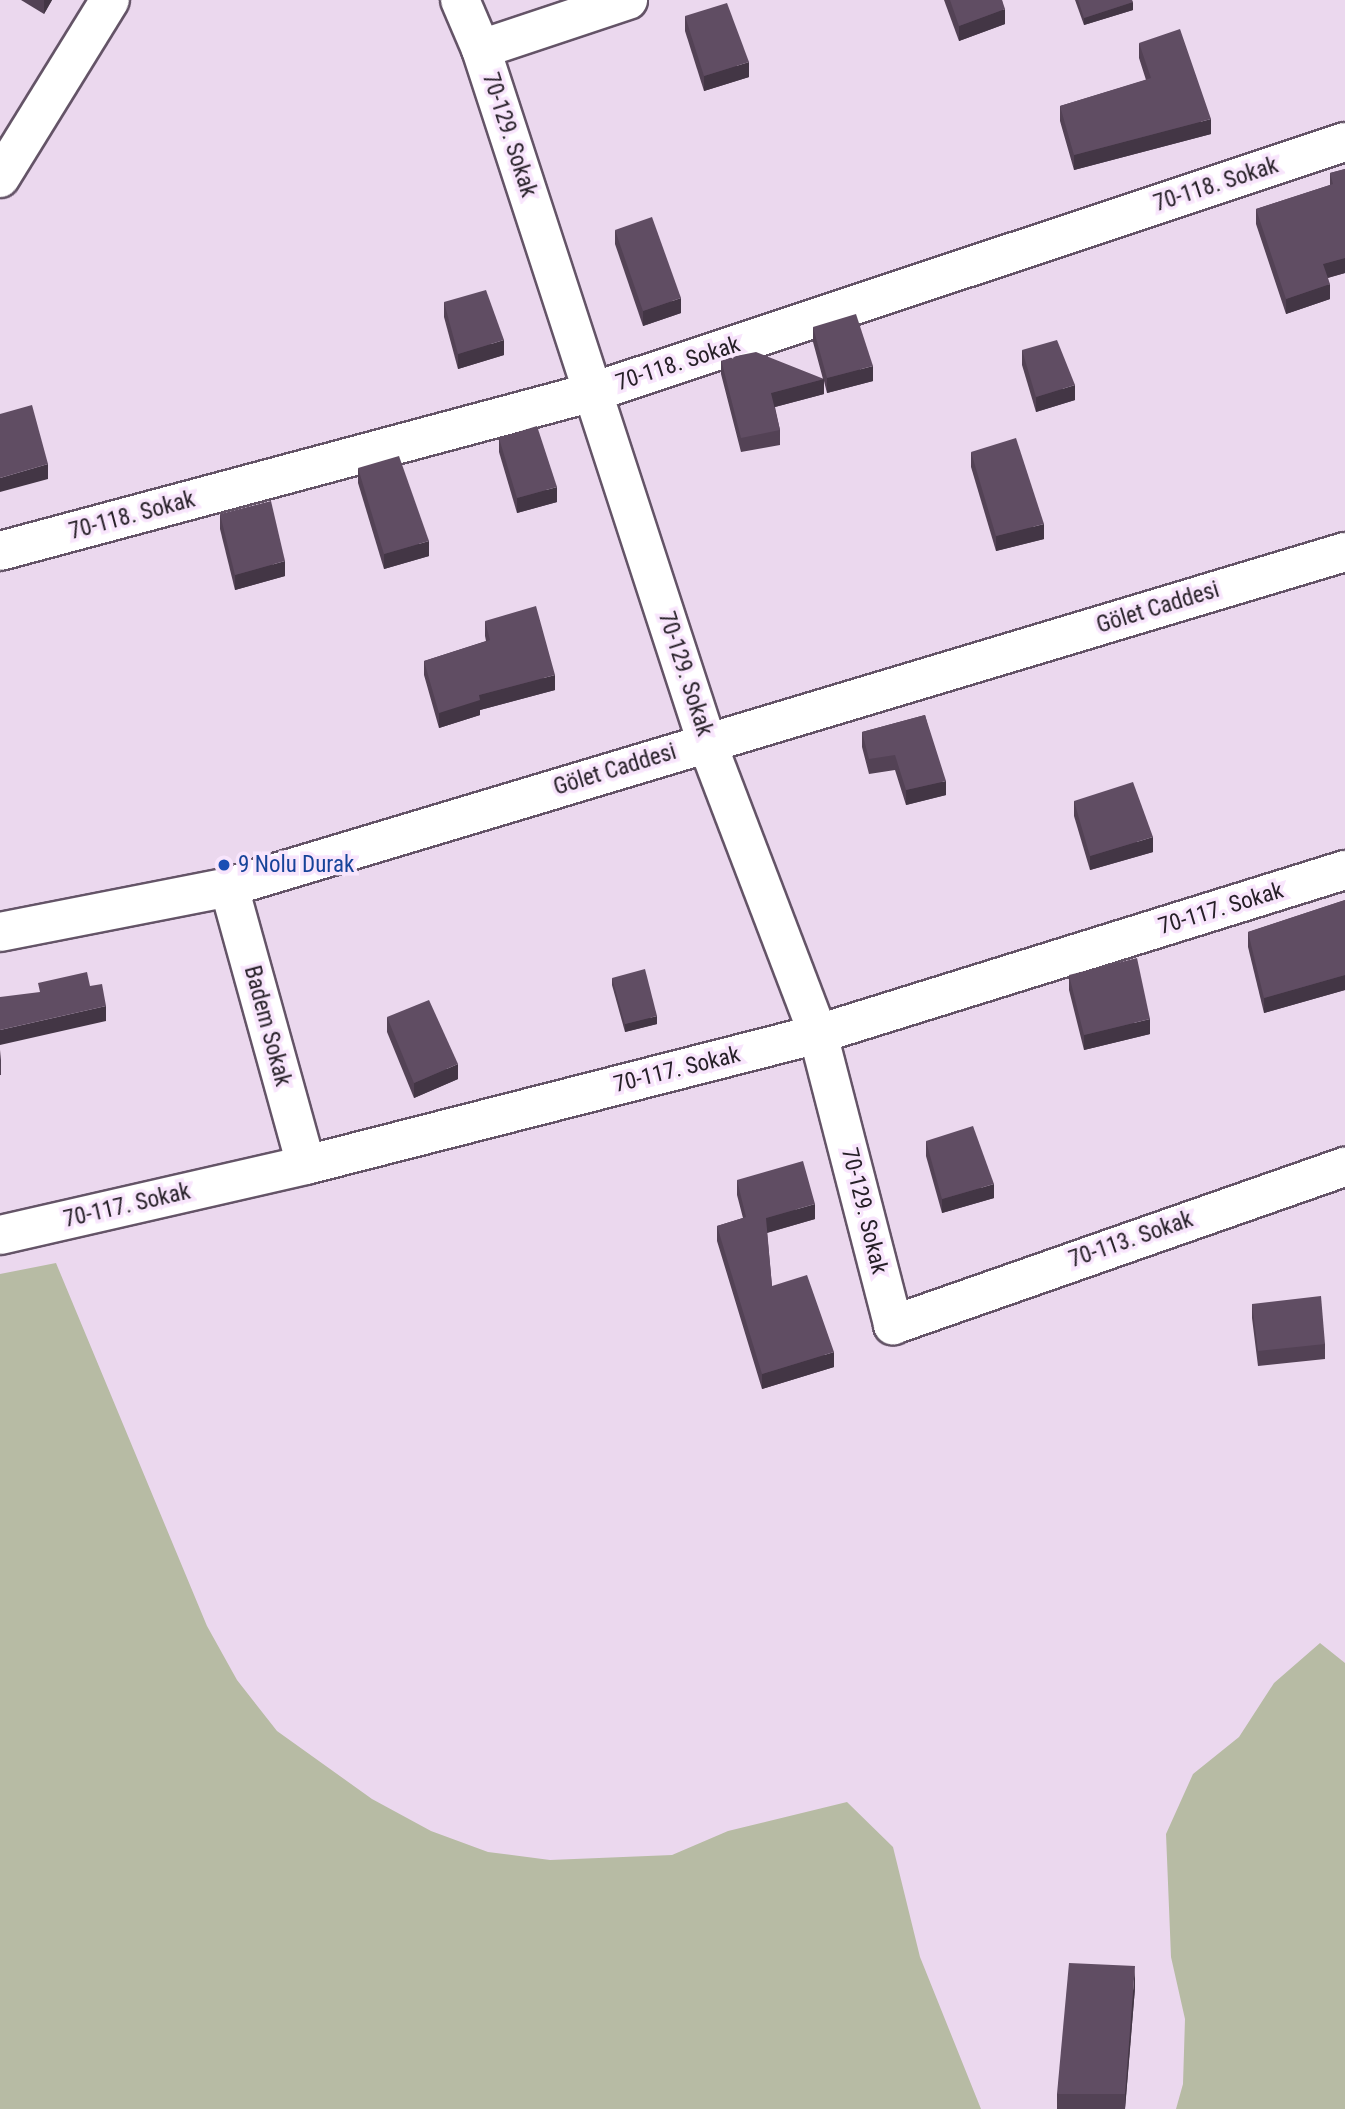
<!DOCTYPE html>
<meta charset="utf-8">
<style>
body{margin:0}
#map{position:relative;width:1345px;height:2109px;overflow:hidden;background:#ebd8ee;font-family:"Roboto Condensed",sans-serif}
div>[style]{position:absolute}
.green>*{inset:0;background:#b7bba4}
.roads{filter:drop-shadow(2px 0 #645467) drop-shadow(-2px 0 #645467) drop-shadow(0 2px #645467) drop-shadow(0 -2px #645467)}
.minor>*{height:38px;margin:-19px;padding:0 19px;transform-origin:19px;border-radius:19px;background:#fff}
.wall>*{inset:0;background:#534255}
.shaded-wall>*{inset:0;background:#433645}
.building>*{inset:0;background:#604d63}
.dots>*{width:19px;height:19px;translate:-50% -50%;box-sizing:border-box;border:4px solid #f8e5fc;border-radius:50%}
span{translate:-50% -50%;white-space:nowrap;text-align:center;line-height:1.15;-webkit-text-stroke:7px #f8e5fc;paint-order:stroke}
.street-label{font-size:23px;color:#272028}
.transit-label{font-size:23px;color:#164399}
.left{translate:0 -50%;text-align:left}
</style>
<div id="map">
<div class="green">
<div style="clip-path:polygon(56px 1263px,207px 1626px,237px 1680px,277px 1731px,372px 1799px,431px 1831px,488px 1852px,550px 1860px,672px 1855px,728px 1831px,847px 1802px,893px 1847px,920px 1957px,981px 2109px,0 2109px,0 1274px)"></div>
<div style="clip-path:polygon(1320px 1643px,1345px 1663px,1345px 2109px,1176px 2109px,1183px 2084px,1185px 2019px,1171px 1957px,1166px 1834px,1193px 1774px,1239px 1737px,1274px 1683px)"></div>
</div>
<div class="roads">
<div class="minor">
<div style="left:460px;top:0;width:53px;rotate:66.8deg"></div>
<div style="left:481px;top:49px;width:730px;rotate:71.96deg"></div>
<div style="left:707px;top:743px;width:311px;rotate:69.1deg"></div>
<div style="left:818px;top:1034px;width:301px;rotate:75.5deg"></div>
<div style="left:893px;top:1325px;width:479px;rotate:-19.3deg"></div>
<div style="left:481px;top:49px;width:155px;rotate:-18.4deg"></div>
<div style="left:0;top:178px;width:209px;rotate:-58.3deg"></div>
<div style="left:0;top:551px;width:614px;rotate:-15.01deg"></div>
<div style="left:593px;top:392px;width:792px;rotate:-18.39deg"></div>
<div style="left:229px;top:887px;width:288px;rotate:74.5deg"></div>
<div style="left:0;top:932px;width:233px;rotate:-11.1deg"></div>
<div style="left:229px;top:887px;width:1165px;rotate:-16.71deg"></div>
<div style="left:0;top:1235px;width:314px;rotate:-12.9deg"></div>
<div style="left:306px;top:1165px;width:528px;rotate:-14.35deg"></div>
<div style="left:818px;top:1034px;width:552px;rotate:-17.29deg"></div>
</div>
</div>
<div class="wall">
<div style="clip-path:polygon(21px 0,52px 0,44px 14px)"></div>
<div style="clip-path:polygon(944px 0,1002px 0,1005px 24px,959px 41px)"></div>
<div style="clip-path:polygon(1075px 0,1132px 0,1133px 10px,1084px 25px)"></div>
<div style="clip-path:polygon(685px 16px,749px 77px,704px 91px,685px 31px)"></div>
<div style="clip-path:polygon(1139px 43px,1211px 134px,1074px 170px,1060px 121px,1060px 106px,1146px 80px,1139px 58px)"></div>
<div style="clip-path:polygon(1345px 169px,1345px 273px,1328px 278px,1330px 299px,1286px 314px,1256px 224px,1256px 209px,1330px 185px,1330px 173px)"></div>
<div style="clip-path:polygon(615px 230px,681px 313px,643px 326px,615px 244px)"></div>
<div style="clip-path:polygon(444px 302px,504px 355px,458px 369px,444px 317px)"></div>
<div style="clip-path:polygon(813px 327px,873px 381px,827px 393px,824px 381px,824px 394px,775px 407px,780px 430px,780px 445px,741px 452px,721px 374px,721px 359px,823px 379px,813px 342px)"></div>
<div style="clip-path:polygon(1022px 350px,1075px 400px,1036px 412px,1022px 365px)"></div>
<div style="clip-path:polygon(499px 438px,557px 502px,517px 513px,499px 452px)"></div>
<div style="clip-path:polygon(971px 452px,1044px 539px,996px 551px,971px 467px)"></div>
<div style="clip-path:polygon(358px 468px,429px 556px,384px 569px,358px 483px)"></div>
<div style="clip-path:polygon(220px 514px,285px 576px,235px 590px,220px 529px)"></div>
<div style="clip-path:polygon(485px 621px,555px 690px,480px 710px,480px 715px,439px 728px,424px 675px,424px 661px,486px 641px,485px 636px)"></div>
<div style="clip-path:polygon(925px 715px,946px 795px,906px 805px,895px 770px,869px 774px,862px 747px,862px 732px)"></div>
<div style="clip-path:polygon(1074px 801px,1153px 852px,1090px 870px,1074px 816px)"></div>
<div style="clip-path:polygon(1345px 900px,1345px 990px,1264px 1013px,1248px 947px,1248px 932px)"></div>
<div style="clip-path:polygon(1069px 975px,1150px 1034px,1084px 1050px,1069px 990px)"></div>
<div style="clip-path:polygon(612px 978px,657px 1024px,625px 1032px,612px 985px)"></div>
<div style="clip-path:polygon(387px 1017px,458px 1079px,414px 1098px,387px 1032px)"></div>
<div style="clip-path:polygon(0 1050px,1px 1060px,1px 1075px,0 1075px)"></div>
<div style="clip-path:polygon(926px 1141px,994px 1198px,942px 1213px,926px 1156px)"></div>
<div style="clip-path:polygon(737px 1180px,815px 1219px,767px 1233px,772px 1286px,834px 1367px,762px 1389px,717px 1241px,717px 1226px,743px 1218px,737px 1195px)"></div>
<div style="clip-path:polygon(1252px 1304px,1325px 1344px,1325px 1359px,1258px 1366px,1252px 1318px)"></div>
<div style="clip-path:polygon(1135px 1988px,1125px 2109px,1057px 2109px,1057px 2094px)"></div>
</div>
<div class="shaded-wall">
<div style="clip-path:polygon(44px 0,52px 0,44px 14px)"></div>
<div style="clip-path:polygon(1133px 2px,1133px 10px,1084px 25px,1084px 18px)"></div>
<div style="clip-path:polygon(1005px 9px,1005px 24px,959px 41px,959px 26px)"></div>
<div style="clip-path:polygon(749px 62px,749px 77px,704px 91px,704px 76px)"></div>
<div style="clip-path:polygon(1211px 119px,1211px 134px,1074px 170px,1074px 155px)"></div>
<div style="clip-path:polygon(1345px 258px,1345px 273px,1323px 279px,1323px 264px)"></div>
<div style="clip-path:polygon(1330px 284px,1330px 299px,1286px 314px,1286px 299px)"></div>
<div style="clip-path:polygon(681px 298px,681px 313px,643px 326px,643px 311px)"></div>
<div style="clip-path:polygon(504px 340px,504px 355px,458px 369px,458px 354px)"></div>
<div style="clip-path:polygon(873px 366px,873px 381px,827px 393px,827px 378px)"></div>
<div style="clip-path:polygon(824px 379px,824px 394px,771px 408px,771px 393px)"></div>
<div style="clip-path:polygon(1075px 385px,1075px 400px,1036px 412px,1036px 397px)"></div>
<div style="clip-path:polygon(48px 464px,48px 479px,0 492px,0 478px)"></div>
<div style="clip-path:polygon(557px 487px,557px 502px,517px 513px,517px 498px)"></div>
<div style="clip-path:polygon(1044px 524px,1044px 539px,996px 551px,996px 536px)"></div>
<div style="clip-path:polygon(429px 541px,429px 556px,384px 569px,384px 554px)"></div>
<div style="clip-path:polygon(285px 561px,285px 576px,235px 590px,235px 575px)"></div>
<div style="clip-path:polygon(555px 675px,555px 690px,480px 710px,480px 715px,439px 728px,439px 713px,479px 695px)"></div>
<div style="clip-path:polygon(946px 781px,946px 795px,906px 805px,906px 790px)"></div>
<div style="clip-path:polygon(1153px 837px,1153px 852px,1090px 870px,1090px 856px)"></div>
<div style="clip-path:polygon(1345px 975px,1345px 990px,1264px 1013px,1264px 998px)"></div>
<div style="clip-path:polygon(106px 1006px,106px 1021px,0 1045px,0 1030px)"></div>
<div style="clip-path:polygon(657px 1016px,657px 1024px,625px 1032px,625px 1024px)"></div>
<div style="clip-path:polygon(1150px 1019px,1150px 1034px,1084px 1050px,1084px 1035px)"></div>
<div style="clip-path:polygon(458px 1064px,458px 1079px,414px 1098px,414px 1083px)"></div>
<div style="clip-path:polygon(994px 1184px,994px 1198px,942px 1213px,942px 1199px)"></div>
<div style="clip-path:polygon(815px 1204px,815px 1219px,766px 1233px,766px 1218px)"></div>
<div style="clip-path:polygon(834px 1352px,834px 1367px,762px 1389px,762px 1374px)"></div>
<div style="clip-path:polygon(1135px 1966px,1135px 1988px,1125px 2109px,1125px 2094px)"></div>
</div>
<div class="building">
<div style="clip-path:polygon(950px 0,1002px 0,1005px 9px,959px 26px)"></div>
<div style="clip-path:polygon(1078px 0,1132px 0,1133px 2px,1084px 18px)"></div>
<div style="clip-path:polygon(727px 3px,749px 62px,704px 76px,685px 16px)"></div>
<div style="clip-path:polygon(1180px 29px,1211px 119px,1074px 155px,1060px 106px,1151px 78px,1139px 43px)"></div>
<div style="clip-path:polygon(1345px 169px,1345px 258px,1323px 264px,1330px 284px,1286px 299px,1256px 209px,1333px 184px,1330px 173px)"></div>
<div style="clip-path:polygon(652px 217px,681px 298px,643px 311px,615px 230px)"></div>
<div style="clip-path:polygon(486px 290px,504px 340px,458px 354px,444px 302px)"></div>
<div style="clip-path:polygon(856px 314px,873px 366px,827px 378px,813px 327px)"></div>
<div style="clip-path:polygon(1057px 340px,1075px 385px,1036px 397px,1022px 350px)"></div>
<div style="clip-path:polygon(756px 352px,824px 379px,771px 393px,780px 430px,741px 438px,721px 359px)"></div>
<div style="clip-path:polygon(32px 405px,48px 464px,0 478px,0 414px)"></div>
<div style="clip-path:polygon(537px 426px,557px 487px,517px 498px,499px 438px)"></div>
<div style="clip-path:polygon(1016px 438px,1044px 524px,996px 536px,971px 452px)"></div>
<div style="clip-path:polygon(399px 456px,429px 541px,384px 554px,358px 468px)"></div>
<div style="clip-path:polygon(271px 501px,285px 561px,235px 575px,220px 514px)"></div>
<div style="clip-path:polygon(536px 606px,555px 675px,479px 695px,480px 700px,439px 713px,424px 661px,490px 640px,485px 621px)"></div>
<div style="clip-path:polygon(925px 715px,946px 781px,906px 790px,895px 755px,869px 759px,862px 732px)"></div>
<div style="clip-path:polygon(1133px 782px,1153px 837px,1090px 856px,1074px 801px)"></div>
<div style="clip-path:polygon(1345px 900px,1345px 975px,1264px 998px,1248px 932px)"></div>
<div style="clip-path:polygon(1137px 958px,1150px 1019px,1084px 1035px,1069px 975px)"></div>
<div style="clip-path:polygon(645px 969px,657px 1016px,625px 1024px,612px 978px)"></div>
<div style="clip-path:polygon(87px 972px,90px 986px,102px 984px,106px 1006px,0 1030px,0 997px,40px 992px,38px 983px)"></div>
<div style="clip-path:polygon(429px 1000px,458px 1064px,414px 1083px,387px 1017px)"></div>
<div style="clip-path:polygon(973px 1126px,994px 1184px,942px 1199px,926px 1141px)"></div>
<div style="clip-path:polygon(803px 1161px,815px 1204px,766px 1218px,772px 1286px,807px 1275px,834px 1352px,762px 1374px,717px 1226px,746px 1217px,737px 1180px)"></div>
<div style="clip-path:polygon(1321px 1296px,1325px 1344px,1258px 1351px,1252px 1304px)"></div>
<div style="clip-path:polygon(1069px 1963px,1135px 1966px,1125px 2094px,1057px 2094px)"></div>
</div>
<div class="dots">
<div style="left:224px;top:865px;background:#1a4fb4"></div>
</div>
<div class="street-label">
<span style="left:509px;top:135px;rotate:72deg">70-129. Sokak</span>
<span style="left:1216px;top:185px;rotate:-18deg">70-118. Sokak</span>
<span style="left:678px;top:364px;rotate:-18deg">70-118. Sokak</span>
<span style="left:132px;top:516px;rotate:-15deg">70-118. Sokak</span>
<span style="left:1158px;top:608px;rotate:-17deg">Gölet Caddesi</span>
<span style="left:685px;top:674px;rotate:72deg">70-129. Sokak</span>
<span style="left:615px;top:770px;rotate:-17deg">Gölet Caddesi</span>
<span style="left:1221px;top:909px;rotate:-17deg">70-117. Sokak</span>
<span style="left:267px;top:1026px;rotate:75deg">Badem Sokak</span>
<span style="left:677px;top:1070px;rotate:-14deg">70-117. Sokak</span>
<span style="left:127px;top:1206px;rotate:-13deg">70-117. Sokak</span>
<span style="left:864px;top:1211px;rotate:76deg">70-129. Sokak</span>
<span style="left:1131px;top:1240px;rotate:-19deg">70-113. Sokak</span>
</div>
<div class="transit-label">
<span class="left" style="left:238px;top:865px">9 Nolu Durak</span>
</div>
</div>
